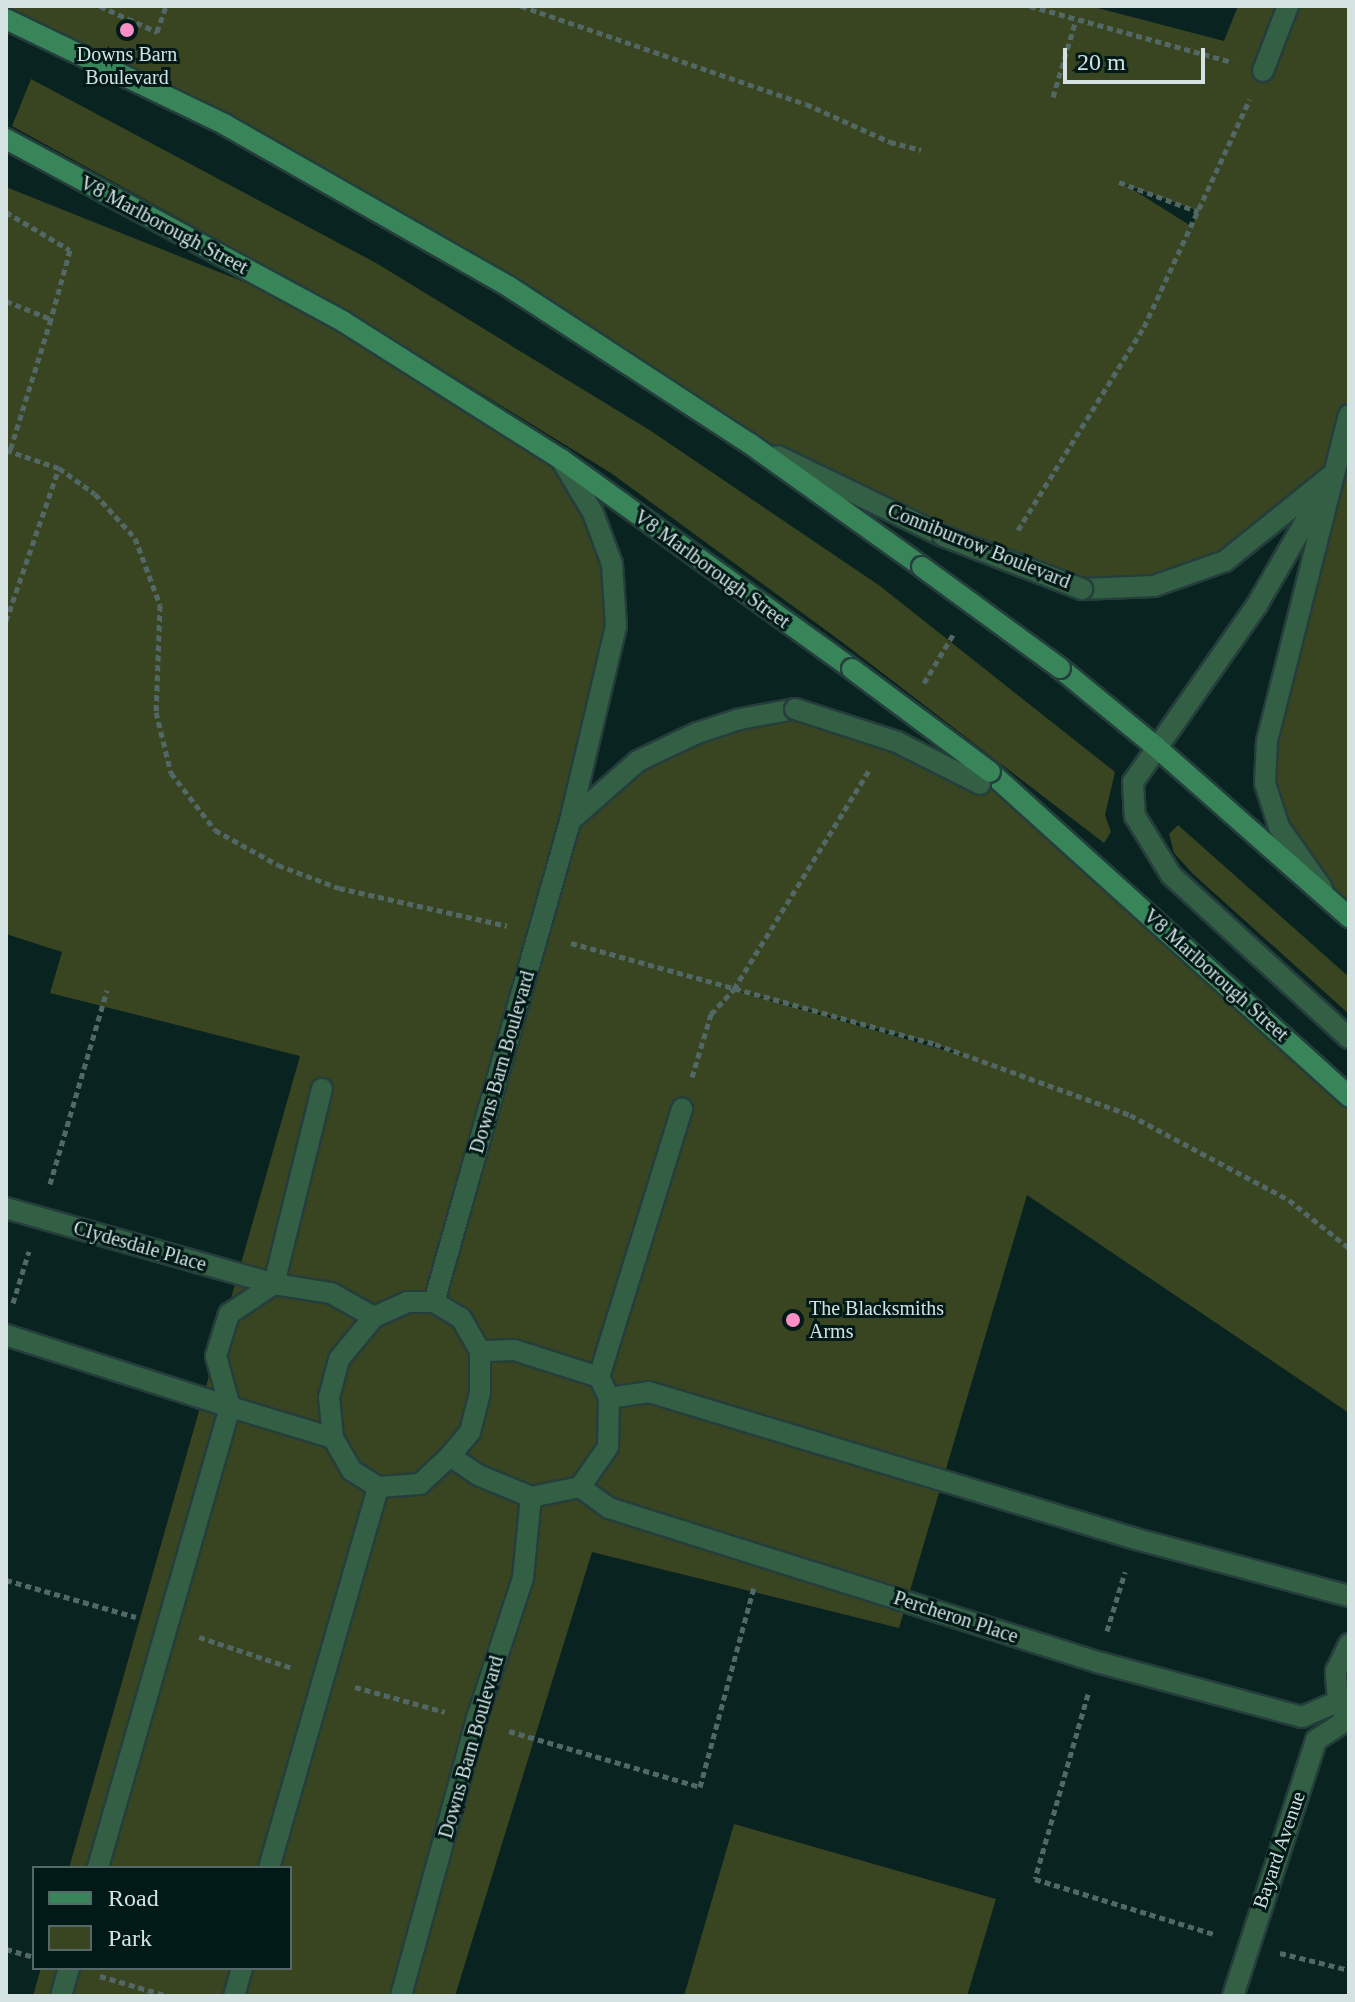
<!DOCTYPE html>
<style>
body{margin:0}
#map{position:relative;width:1355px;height:2002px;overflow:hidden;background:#092321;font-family:"Times New Roman",serif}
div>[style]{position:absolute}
.green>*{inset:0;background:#394421}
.path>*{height:5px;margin-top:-2.5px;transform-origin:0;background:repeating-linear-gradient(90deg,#526866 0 6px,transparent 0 10px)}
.roads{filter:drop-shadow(2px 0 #253e3c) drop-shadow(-2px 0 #253e3c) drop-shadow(0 2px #253e3c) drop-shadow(0 -2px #253e3c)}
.service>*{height:20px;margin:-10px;padding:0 10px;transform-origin:10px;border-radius:10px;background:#336045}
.minor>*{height:20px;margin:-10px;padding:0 10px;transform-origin:10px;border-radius:10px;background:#336045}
.secondary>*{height:20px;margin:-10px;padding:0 10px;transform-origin:10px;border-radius:10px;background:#38855a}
.bridges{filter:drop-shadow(2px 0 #253e3c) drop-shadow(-2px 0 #253e3c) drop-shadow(0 2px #253e3c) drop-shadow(0 -2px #253e3c)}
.minor-bridge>*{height:20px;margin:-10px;padding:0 10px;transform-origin:10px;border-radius:10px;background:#336045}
.secondary-bridge>*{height:20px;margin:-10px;padding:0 10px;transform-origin:10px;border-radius:10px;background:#38855a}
.dots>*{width:22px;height:22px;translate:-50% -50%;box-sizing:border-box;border:4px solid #011917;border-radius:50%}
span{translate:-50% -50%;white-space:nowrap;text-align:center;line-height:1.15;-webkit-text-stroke:6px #011917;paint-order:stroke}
.poi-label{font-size:20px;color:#d4e2e1}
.left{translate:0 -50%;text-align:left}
.street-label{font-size:20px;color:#d4e2e1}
.frame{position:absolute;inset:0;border:8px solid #d4e2e1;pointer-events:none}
.legend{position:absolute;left:32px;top:1866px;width:260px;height:104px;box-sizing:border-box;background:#011917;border:2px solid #556968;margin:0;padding:10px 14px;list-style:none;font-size:24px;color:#d4e2e1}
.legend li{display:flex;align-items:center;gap:16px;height:40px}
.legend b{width:40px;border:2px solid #556968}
.scale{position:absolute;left:1063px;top:48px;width:142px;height:36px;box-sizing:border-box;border:4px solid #d4e2e1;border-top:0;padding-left:10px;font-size:24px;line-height:28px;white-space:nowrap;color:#d4e2e1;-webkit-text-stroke:6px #011917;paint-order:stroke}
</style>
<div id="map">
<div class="green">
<div style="clip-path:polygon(evenodd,6px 6px,1090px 6px,1224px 41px,1238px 6px,1349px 6px,1349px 917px,1332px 901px,1265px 783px,1331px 476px,1225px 561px,1154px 586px,1082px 589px,749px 443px,224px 124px,6px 26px,6px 6px,1124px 184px,1198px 211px,1192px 226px,1191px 226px,1124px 184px)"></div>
<div style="clip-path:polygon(31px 79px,376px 263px,651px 431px,880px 586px,1115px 772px,1105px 815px,1111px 832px,1104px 843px,842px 642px,611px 473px,344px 309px,12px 126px)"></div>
<div style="clip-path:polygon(evenodd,6px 187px,344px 322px,561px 459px,593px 513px,616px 626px,570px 820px,638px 761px,795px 709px,825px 727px,1023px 800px,1349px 1096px,1349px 1413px,1027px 1195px,899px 1628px,592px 1552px,455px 1996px,33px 1996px,41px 1968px,290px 1968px,290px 1868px,69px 1868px,300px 1056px,50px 993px,62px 952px,6px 934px,6px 187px,709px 983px,935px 1044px,969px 1057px,968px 1057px,709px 983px)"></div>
<div style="clip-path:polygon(1178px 825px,1349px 977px,1349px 1014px,1193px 874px,1174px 853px,1169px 834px)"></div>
<div style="clip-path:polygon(734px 1824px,996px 1899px,967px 1996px,684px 1996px)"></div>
</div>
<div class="path">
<div style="left:100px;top:6px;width:63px;rotate:24.5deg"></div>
<div style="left:157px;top:32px;width:28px;rotate:-71deg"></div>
<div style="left:521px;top:6px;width:301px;rotate:19deg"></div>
<div style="left:806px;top:104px;width:92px;rotate:24.3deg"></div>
<div style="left:890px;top:142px;width:32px;rotate:14deg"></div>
<div style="left:1030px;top:6px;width:210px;rotate:15.5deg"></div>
<div style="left:1053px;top:97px;width:80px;rotate:-73.4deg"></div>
<div style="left:1119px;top:182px;width:85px;rotate:20.6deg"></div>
<div style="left:6px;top:212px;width:74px;rotate:30.7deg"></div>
<div style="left:70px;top:250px;width:72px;rotate:105.4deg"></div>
<div style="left:6px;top:301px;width:48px;rotate:21.8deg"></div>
<div style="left:51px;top:319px;width:138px;rotate:107.3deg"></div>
<div style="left:6px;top:450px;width:56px;rotate:18.8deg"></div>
<div style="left:59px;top:468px;width:44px;rotate:35.8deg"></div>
<div style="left:95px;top:494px;width:59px;rotate:47.7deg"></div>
<div style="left:135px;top:538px;width:72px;rotate:69.5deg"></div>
<div style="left:160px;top:605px;width:107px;rotate:92.1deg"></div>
<div style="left:156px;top:712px;width:63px;rotate:76.2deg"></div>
<div style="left:171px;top:773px;width:72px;rotate:52.3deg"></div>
<div style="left:215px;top:830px;width:72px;rotate:29.1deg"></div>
<div style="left:278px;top:865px;width:65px;rotate:20.7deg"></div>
<div style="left:339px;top:888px;width:172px;rotate:12.7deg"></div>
<div style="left:1018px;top:530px;width:239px;rotate:-58.2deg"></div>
<div style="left:1144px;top:327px;width:251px;rotate:-65.1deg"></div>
<div style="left:6px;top:621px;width:162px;rotate:-70.9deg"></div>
<div style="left:924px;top:683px;width:58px;rotate:-59deg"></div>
<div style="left:571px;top:943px;width:378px;rotate:15.5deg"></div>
<div style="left:935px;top:1044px;width:208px;rotate:20deg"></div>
<div style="left:1130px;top:1115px;width:180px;rotate:28.1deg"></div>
<div style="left:1289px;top:1200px;width:77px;rotate:38.7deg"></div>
<div style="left:692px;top:1077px;width:66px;rotate:-73.2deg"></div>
<div style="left:711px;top:1014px;width:34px;rotate:-47deg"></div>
<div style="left:734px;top:989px;width:259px;rotate:-58.3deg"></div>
<div style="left:50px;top:1184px;width:202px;rotate:-73.6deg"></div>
<div style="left:13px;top:1303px;width:54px;rotate:-72.9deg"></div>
<div style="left:6px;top:1580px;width:135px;rotate:15.9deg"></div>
<div style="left:1107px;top:1631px;width:62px;rotate:-73deg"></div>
<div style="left:199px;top:1637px;width:98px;rotate:18.4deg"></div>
<div style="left:355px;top:1687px;width:93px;rotate:15.5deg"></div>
<div style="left:1088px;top:1694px;width:192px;rotate:106deg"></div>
<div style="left:1035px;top:1879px;width:190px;rotate:17.1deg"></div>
<div style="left:509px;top:1731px;width:199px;rotate:16.3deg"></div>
<div style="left:700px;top:1787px;width:207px;rotate:-74.9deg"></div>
<div style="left:6px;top:1949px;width:29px;rotate:16deg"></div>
<div style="left:1280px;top:1953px;width:71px;rotate:13.8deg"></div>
<div style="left:100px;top:1976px;width:71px;rotate:16.4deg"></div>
</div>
<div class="roads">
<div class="service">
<div style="left:1330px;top:479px;width:146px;rotate:120.1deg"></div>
<div style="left:1257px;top:605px;width:216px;rotate:125deg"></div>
<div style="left:1133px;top:782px;width:34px;rotate:87deg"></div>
<div style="left:1135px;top:816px;width:69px;rotate:58.6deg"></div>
<div style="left:1171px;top:875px;width:241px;rotate:42.5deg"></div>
</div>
<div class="minor">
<div style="left:1263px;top:71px;width:70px;rotate:-69deg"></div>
<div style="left:778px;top:456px;width:183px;rotate:25.9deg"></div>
<div style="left:1082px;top:589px;width:72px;rotate:-2.4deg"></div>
<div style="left:1154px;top:586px;width:75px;rotate:-19.4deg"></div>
<div style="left:1225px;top:561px;width:137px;rotate:-38.8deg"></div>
<div style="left:570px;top:821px;width:91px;rotate:-41.4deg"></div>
<div style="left:638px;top:761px;width:65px;rotate:-25.4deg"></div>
<div style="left:697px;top:733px;width:45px;rotate:-18deg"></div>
<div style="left:740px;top:719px;width:56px;rotate:-10.3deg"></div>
<div style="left:1322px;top:888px;width:75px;rotate:-125.2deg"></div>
<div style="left:1279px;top:827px;width:46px;rotate:-107.7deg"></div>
<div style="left:1265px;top:783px;width:42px;rotate:-87.3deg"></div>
<div style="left:1267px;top:741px;width:336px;rotate:-75.9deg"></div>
<div style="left:6px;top:1208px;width:279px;rotate:15.8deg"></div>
<div style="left:274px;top:1284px;width:201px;rotate:-76.2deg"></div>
<div style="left:407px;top:1302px;width:27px"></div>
<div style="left:434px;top:1302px;width:31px;rotate:31deg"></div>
<div style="left:461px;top:1318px;width:38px;rotate:60deg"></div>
<div style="left:480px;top:1351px;width:42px;rotate:90deg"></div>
<div style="left:480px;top:1393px;width:40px;rotate:104.4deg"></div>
<div style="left:470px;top:1432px;width:31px;rotate:130deg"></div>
<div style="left:450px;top:1456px;width:41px;rotate:137deg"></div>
<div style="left:420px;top:1484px;width:42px;rotate:175.9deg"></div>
<div style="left:378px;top:1487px;width:31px;rotate:-148deg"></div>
<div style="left:352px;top:1471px;width:38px;rotate:-120deg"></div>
<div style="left:333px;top:1438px;width:41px;rotate:-95.6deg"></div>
<div style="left:329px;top:1397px;width:39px;rotate:-75deg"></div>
<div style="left:339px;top:1359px;width:55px;rotate:-50.2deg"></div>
<div style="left:374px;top:1317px;width:36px;rotate:-24deg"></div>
<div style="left:434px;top:1302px;width:500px;rotate:-74.2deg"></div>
<div style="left:570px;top:821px;width:200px;rotate:-76.7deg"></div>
<div style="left:616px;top:626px;width:62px;rotate:-93.7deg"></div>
<div style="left:612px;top:564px;width:54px;rotate:-110.4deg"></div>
<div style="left:593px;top:513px;width:63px;rotate:-120.7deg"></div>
<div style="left:6px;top:1335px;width:235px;rotate:17.8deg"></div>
<div style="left:230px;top:1407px;width:480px;rotate:106deg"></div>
<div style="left:599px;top:1377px;width:281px;rotate:-72.8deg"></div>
<div style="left:609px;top:1398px;width:40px;rotate:-8.5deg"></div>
<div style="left:649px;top:1392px;width:509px;rotate:16.8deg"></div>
<div style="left:1136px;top:1539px;width:220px;rotate:15deg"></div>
<div style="left:333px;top:1438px;width:108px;rotate:-163.2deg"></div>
<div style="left:230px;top:1407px;width:53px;rotate:-105.4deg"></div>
<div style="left:216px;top:1356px;width:44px;rotate:-72.8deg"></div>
<div style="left:229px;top:1314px;width:54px;rotate:-33.7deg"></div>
<div style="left:274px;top:1284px;width:58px;rotate:9deg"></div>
<div style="left:331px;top:1293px;width:49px;rotate:29.2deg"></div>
<div style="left:450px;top:1456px;width:34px;rotate:34deg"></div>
<div style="left:478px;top:1475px;width:57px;rotate:22.5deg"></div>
<div style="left:531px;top:1497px;width:50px;rotate:-11.5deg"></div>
<div style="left:580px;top:1487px;width:49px;rotate:-55deg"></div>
<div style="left:608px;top:1447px;width:49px;rotate:-88.8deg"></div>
<div style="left:609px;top:1398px;width:23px;rotate:-115deg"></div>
<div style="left:599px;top:1377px;width:89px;rotate:-162.4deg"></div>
<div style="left:514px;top:1350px;width:34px;rotate:178deg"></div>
<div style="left:580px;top:1487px;width:36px;rotate:36deg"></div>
<div style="left:609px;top:1508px;width:512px;rotate:17.51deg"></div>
<div style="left:1097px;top:1662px;width:212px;rotate:15deg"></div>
<div style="left:1302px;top:1717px;width:39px;rotate:-23deg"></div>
<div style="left:1343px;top:1711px;width:10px;rotate:-119deg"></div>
<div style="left:1338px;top:1702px;width:31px;rotate:-94deg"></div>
<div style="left:1336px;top:1671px;width:30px;rotate:-64deg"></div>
<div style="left:269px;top:1868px;width:396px;rotate:-74deg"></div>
<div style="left:61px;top:1996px;width:29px;rotate:-74deg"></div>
<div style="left:234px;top:1996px;width:29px;rotate:-74deg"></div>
<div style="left:401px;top:1996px;width:285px;rotate:-74.7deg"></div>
<div style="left:476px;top:1721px;width:151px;rotate:-71.8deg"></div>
<div style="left:523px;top:1578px;width:81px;rotate:-84.4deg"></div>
<div style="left:1233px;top:1996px;width:269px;rotate:-72deg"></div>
<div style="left:1316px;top:1740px;width:37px;rotate:-33deg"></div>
</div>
<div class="secondary">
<div style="left:6px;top:19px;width:242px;rotate:25.7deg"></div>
<div style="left:224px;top:124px;width:327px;rotate:29.7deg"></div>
<div style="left:508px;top:286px;width:288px;rotate:33.1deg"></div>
<div style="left:749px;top:443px;width:213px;rotate:35.6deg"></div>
<div style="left:6px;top:139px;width:384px;rotate:28.4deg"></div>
<div style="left:344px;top:322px;width:257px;rotate:32.3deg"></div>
<div style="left:561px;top:459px;width:359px;rotate:35.8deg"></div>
<div style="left:1060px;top:668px;width:123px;rotate:39.4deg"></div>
<div style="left:1155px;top:746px;width:259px;rotate:41.4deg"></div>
<div style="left:990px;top:772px;width:484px;rotate:42.1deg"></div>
</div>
</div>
<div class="bridges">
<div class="minor-bridge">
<div style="left:943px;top:536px;width:149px;rotate:20.9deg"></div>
<div style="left:795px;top:709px;width:107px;rotate:17.9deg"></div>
<div style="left:897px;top:742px;width:93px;rotate:26.8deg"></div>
</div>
<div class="secondary-bridge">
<div style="left:922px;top:567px;width:171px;rotate:36.2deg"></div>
<div style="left:852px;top:669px;width:172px;rotate:36.7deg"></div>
</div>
</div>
<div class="dots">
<div style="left:127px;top:30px;background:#fb8fc5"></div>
<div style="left:793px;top:1320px;background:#fb8fc5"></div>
</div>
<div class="poi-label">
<span style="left:127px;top:66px">Downs Barn<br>Boulevard</span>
<span class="left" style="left:809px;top:1320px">The Blacksmiths<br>Arms</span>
</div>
<div class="street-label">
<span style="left:164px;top:225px;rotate:28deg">V8 Marlborough Street</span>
<span style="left:979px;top:546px;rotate:22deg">Conniburrow Boulevard</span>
<span style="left:712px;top:569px;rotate:36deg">V8 Marlborough Street</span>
<span style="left:1216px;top:975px;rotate:42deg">V8 Marlborough Street</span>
<span style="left:502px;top:1062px;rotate:-74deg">Downs Barn Boulevard</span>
<span style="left:140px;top:1246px;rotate:16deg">Clydesdale Place</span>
<span style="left:956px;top:1617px;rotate:18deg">Percheron Place</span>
<span style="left:471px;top:1747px;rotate:-74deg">Downs Barn Boulevard</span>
<span style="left:1279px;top:1850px;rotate:-71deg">Bayard Avenue</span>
</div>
<div class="frame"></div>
<ul class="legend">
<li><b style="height:10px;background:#38855a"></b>Road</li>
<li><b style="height:22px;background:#394421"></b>Park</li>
</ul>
<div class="scale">20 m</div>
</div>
